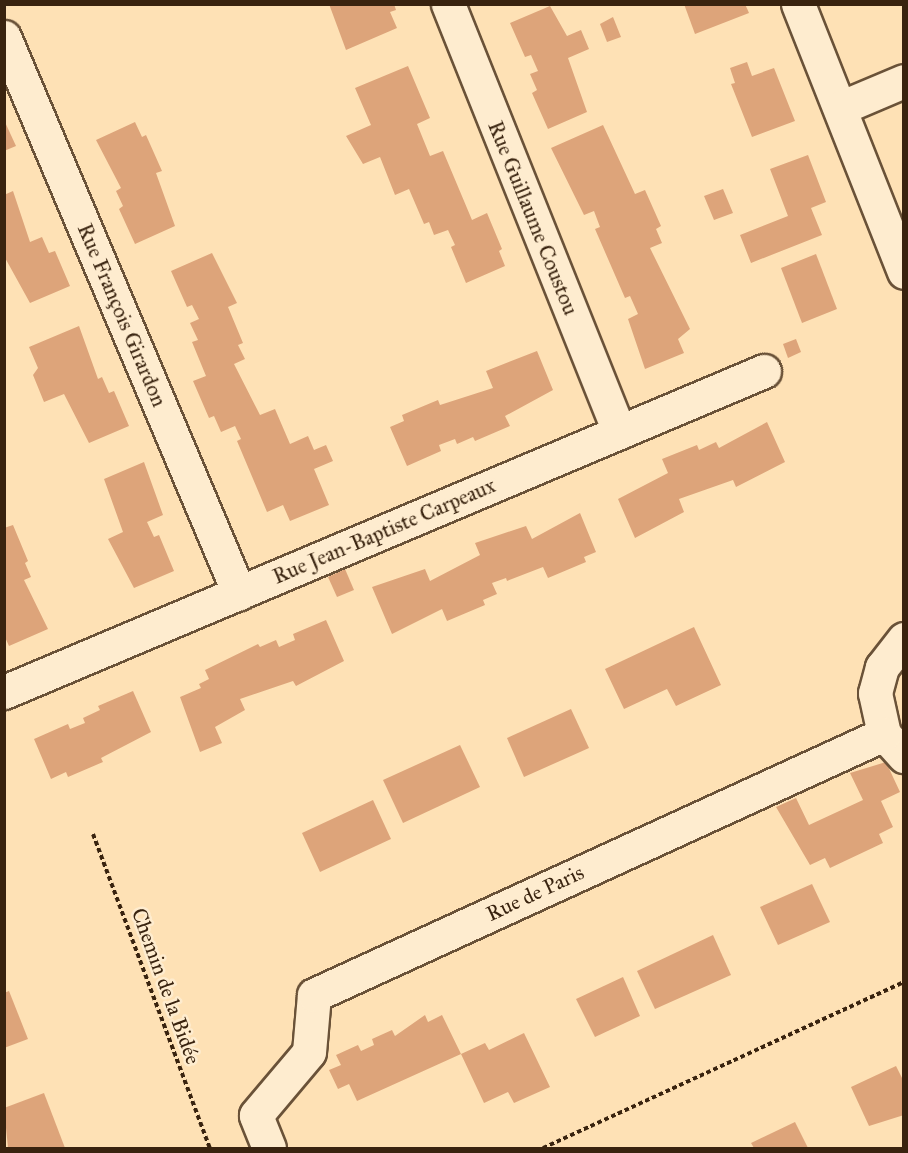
<!DOCTYPE html>
<meta charset="utf-8">
<style>
body{margin:0}
#map{position:relative;width:908px;height:1153px;overflow:hidden;background:#fee1b5;font-family:"IM FELL Great Primer",serif}
div>[style]{position:absolute}
.building>*{inset:0;background:#dda47a}
.path>*{height:4px;margin-top:-2px;transform-origin:0;background:repeating-linear-gradient(90deg,#39230f 0 4.5px,transparent 0 7.5px)}
.roads{filter:drop-shadow(2px 0 #6a5238) drop-shadow(-2px 0 #6a5238) drop-shadow(0 2px #6a5238) drop-shadow(0 -2px #6a5238)}
.minor>*{height:33px;margin:-16.5px;padding:0 16.5px;transform-origin:16.5px;border-radius:16.5px;background:#feeccf}
span{translate:-50% -50%;white-space:nowrap;text-align:center;line-height:1.15;-webkit-text-stroke:5px #feeccf;paint-order:stroke}
.street-label{font-size:21px;color:#39230f}
.frame{position:absolute;inset:0;border:6px solid #39230f;pointer-events:none}
</style>
<div id="map">
<div class="building">
<div style="clip-path:polygon(329px 4px,394px 4px,396px 10px,390px 12px,397px 28px,346px 50px)"></div>
<div style="clip-path:polygon(684px 4px,745px 4px,749px 13px,695px 34px)"></div>
<div style="clip-path:polygon(550px 6px,567px 36px,581px 30px,589px 49px,568px 58px,587px 112px,548px 129px,532px 93px,537px 90px,530px 74px,538px 71px,531px 55px,525px 57px,510px 23px)"></div>
<div style="clip-path:polygon(613px 17px,621px 37px,607px 42px,600px 24px)"></div>
<div style="clip-path:polygon(747px 62px,752px 76px,774px 68px,795px 121px,752px 137px,731px 84px,735px 83px,730px 68px)"></div>
<div style="clip-path:polygon(408px 66px,430px 118px,417px 124px,430px 156px,443px 151px,472px 220px,487px 213px,502px 249px,499px 251px,505px 266px,466px 283px,451px 247px,455px 245px,448px 230px,434px 235px,429px 222px,424px 224px,409px 189px,395px 195px,380px 157px,363px 164px,346px 136px,371px 125px,355px 88px)"></div>
<div style="clip-path:polygon(4px 120px,16px 146px,4px 151px)"></div>
<div style="clip-path:polygon(135px 122px,142px 137px,146px 135px,162px 171px,156px 173px,175px 226px,135px 244px,119px 209px,123px 206px,116px 191px,121px 188px,96px 140px)"></div>
<div style="clip-path:polygon(603px 125px,635px 194px,645px 190px,661px 226px,656px 229px,662px 243px,650px 248px,690px 329px,678px 339px,684px 353px,645px 369px,628px 319px,638px 314px,630px 296px,625px 298px,595px 229px,600px 227px,594px 211px,584px 215px,551px 148px)"></div>
<div style="clip-path:polygon(808px 155px,826px 202px,811px 208px,822px 235px,751px 263px,740px 235px,788px 216px,770px 169px)"></div>
<div style="clip-path:polygon(723px 189px,733px 213px,714px 220px,704px 196px)"></div>
<div style="clip-path:polygon(13px 191px,30px 242px,42px 237px,49px 253px,55px 251px,70px 286px,30px 303px,4px 256px,4px 195px)"></div>
<div style="clip-path:polygon(212px 253px,237px 303px,228px 307px,243px 343px,238px 345px,245px 359px,234px 364px,260px 415px,275px 409px,290px 444px,308px 436px,314px 450px,326px 445px,333px 461px,314px 469px,329px 505px,290px 521px,283px 505px,267px 512px,237px 441px,241px 439px,235px 426px,221px 432px,214px 416px,209px 418px,193px 381px,206px 376px,192px 342px,198px 340px,190px 323px,199px 319px,192px 305px,187px 307px,171px 271px)"></div>
<div style="clip-path:polygon(816px 254px,837px 309px,802px 323px,781px 268px)"></div>
<div style="clip-path:polygon(79px 326px,98px 379px,102px 377px,109px 393px,114px 391px,129px 426px,89px 443px,64px 394px,44px 402px,33px 375px,38px 368px,29px 347px)"></div>
<div style="clip-path:polygon(796px 339px,801px 352px,788px 358px,783px 344px)"></div>
<div style="clip-path:polygon(537px 351px,553px 390px,505px 416px,510px 426px,475px 441px,473px 437px,457px 444px,455px 439px,439px 445px,441px 451px,407px 466px,390px 427px,404px 421px,402px 415px,438px 400px,440px 405px,493px 388px,486px 371px)"></div>
<div style="clip-path:polygon(767px 422px,785px 462px,736px 487px,733px 480px,679px 499px,684px 512px,635px 538px,618px 499px,668px 473px,662px 459px,697px 445px,699px 450px,716px 442px,719px 448px)"></div>
<div style="clip-path:polygon(144px 462px,163px 515px,147px 522px,154px 537px,159px 535px,174px 571px,134px 588px,108px 539px,123px 532px,104px 479px)"></div>
<div style="clip-path:polygon(580px 513px,596px 552px,584px 557px,586px 562px,548px 578px,543px 567px,507px 581px,506px 578px,492px 583px,497px 594px,483px 600px,485px 605px,447px 621px,442px 609px,392px 634px,372px 587px,425px 569px,430px 581px,480px 555px,475px 543px,526px 526px,532px 539px)"></div>
<div style="clip-path:polygon(13px 525px,28px 561px,25px 563px,31px 577px,24px 580px,48px 629px,9px 646px,4px 635px,4px 528px)"></div>
<div style="clip-path:polygon(345px 569px,354px 590px,337px 597px,328px 577px)"></div>
<div style="clip-path:polygon(326px 620px,344px 661px,296px 686px,293px 681px,240px 699px,245px 710px,215px 727px,222px 743px,200px 752px,180px 697px,201px 688px,199px 684px,209px 679px,205px 670px,258px 644px,260px 647px,276px 640px,279px 647px,295px 640px,293px 634px)"></div>
<div style="clip-path:polygon(694px 627px,721px 685px,676px 706px,667px 689px,624px 709px,605px 669px)"></div>
<div style="clip-path:polygon(133px 691px,151px 732px,101px 758px,103px 762px,68px 777px,66px 772px,51px 779px,34px 739px,68px 724px,70px 729px,85px 723px,83px 718px,100px 710px,98px 706px)"></div>
<div style="clip-path:polygon(571px 709px,589px 748px,524px 777px,507px 738px)"></div>
<div style="clip-path:polygon(460px 745px,480px 787px,403px 823px,383px 780px)"></div>
<div style="clip-path:polygon(886px 762px,900px 792px,881px 801px,893px 827px,879px 834px,883px 843px,830px 868px,825px 858px,810px 865px,776px 807px,796px 798px,809px 825px,863px 800px,850px 773px)"></div>
<div style="clip-path:polygon(373px 800px,391px 839px,320px 872px,302px 833px)"></div>
<div style="clip-path:polygon(812px 884px,830px 922px,778px 945px,760px 907px)"></div>
<div style="clip-path:polygon(713px 935px,731px 975px,655px 1009px,637px 971px)"></div>
<div style="clip-path:polygon(623px 977px,640px 1016px,595px 1037px,576px 999px)"></div>
<div style="clip-path:polygon(9px 991px,28px 1039px,4px 1048px,4px 993px)"></div>
<div style="clip-path:polygon(425px 1015px,428px 1022px,442px 1015px,461px 1054px,485px 1043px,489px 1050px,524px 1033px,550px 1087px,514px 1103px,508px 1092px,484px 1103px,461px 1054px,357px 1101px,349px 1084px,338px 1089px,329px 1070px,341px 1065px,336px 1055px,358px 1045px,361px 1051px,374px 1045px,372px 1039px,392px 1030px,395px 1036px)"></div>
<div style="clip-path:polygon(896px 1066px,904px 1082px,904px 1115px,869px 1126px,851px 1087px)"></div>
<div style="clip-path:polygon(44px 1093px,65px 1148px,8px 1148px,4px 1108px)"></div>
<div style="clip-path:polygon(795px 1122px,808px 1148px,754px 1148px,751px 1143px)"></div>
</div>
<div class="path">
<div style="left:93px;top:834px;width:335px;rotate:69.6deg"></div>
<div style="left:543px;top:1148px;width:397px;rotate:-24.7deg"></div>
</div>
<div class="roads">
<div class="minor">
<div style="left:448px;top:4px;width:461px;rotate:68.2deg"></div>
<div style="left:798px;top:4px;width:288px;rotate:68.4deg"></div>
<div style="left:4px;top:37px;width:604px;rotate:67.09deg"></div>
<div style="left:840px;top:108px;width:69px;rotate:-22.9deg"></div>
<div style="left:904px;top:639px;width:36px;rotate:128deg"></div>
<div style="left:882px;top:667px;width:27px;rotate:105deg"></div>
<div style="left:875px;top:693px;width:42px;rotate:77.6deg"></div>
<div style="left:884px;top:734px;width:30px;rotate:48deg"></div>
<div style="left:4px;top:692px;width:825px;rotate:-22.9deg"></div>
<div style="left:269px;top:1148px;width:35px;rotate:-112deg"></div>
<div style="left:256px;top:1115px;width:82px;rotate:-49.9deg"></div>
<div style="left:309px;top:1052px;width:57px;rotate:-85deg"></div>
<div style="left:314px;top:995px;width:627px;rotate:-24.6deg"></div>
</div>
</div>
<div class="street-label">
<span style="left:533px;top:218px;rotate:68deg">Rue Guillaume Coustou</span>
<span style="left:122px;top:315px;rotate:67deg">Rue François Girardon</span>
<span style="left:384px;top:531px;rotate:-23deg">Rue Jean-Baptiste Carpeaux</span>
<span style="left:535px;top:893px;rotate:-25deg">Rue de Paris</span>
<span style="left:166px;top:986px;rotate:70deg">Chemin de la Bidée</span>
</div>
<div class="frame"></div>
</div>
